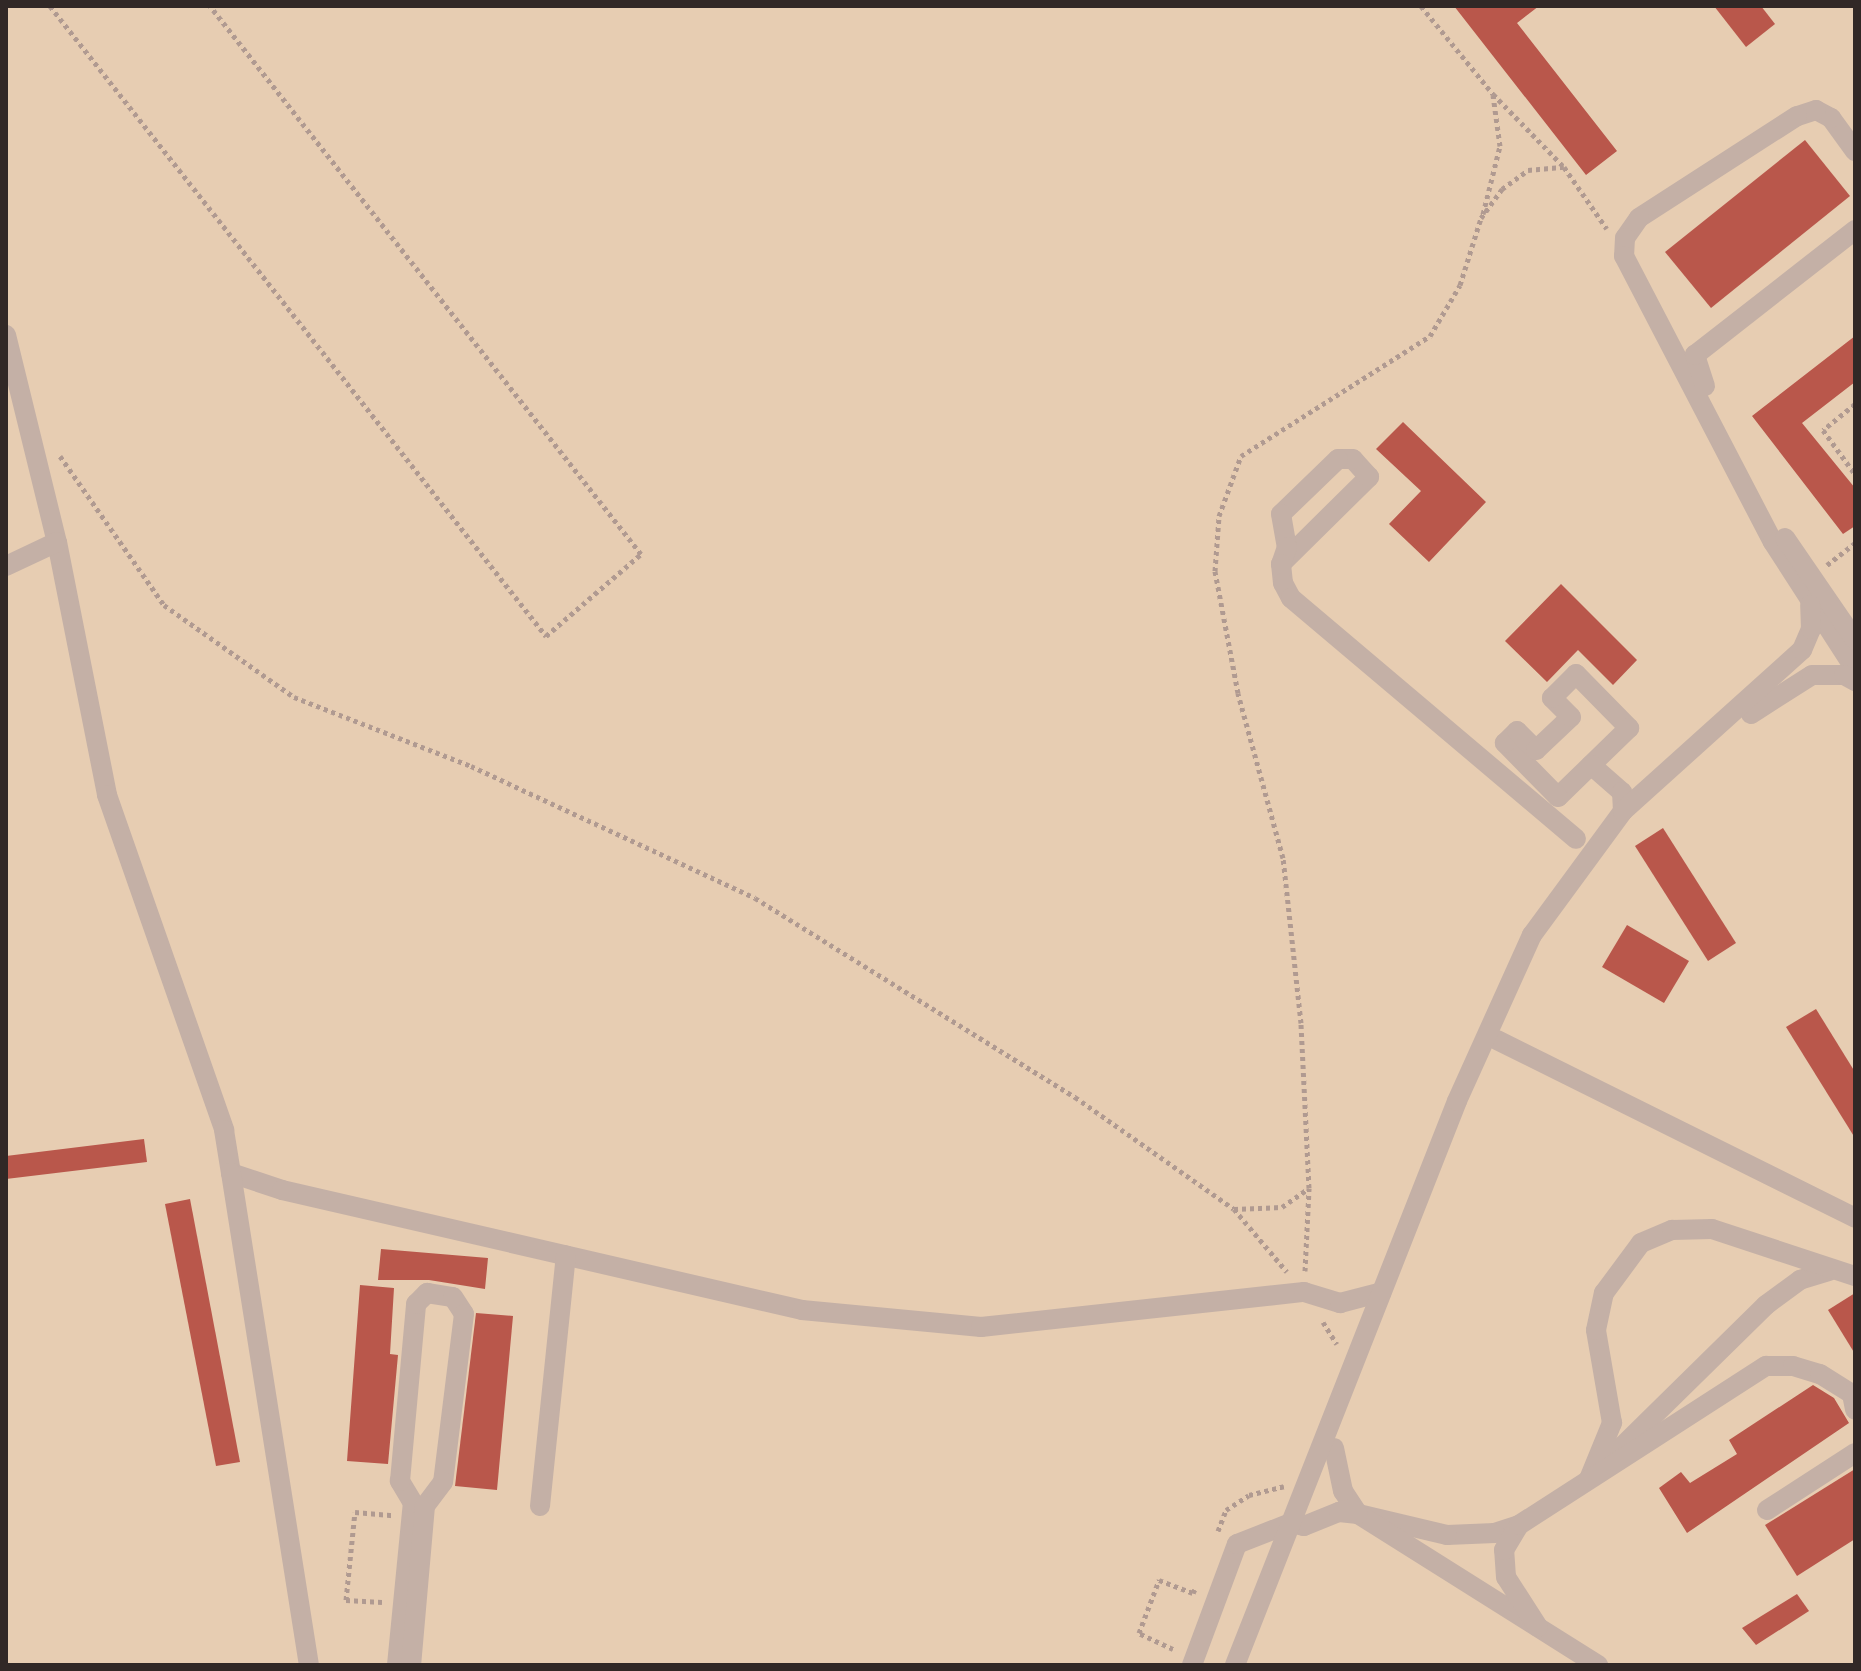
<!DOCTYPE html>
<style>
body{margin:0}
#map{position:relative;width:1861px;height:1671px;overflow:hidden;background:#eee1d9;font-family:"PT Sans",sans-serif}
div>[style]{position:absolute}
.sand>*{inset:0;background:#e7cdb2}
.building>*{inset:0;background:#b9574b}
.path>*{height:5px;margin-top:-2.5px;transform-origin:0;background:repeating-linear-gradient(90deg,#b09a91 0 4px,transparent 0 8px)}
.minor>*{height:20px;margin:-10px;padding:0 10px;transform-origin:10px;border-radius:10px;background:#c4b0a6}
span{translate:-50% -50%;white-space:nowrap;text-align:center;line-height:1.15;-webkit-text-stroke:7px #f6ebe4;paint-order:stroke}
.frame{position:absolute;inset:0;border:8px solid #312826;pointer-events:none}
</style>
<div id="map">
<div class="sand">
<div style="clip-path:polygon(6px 6px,1855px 6px,1855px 1665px,6px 1665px)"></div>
</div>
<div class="building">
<div style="clip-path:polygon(1454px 6px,1539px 6px,1517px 23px,1617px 151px,1586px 175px)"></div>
<div style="clip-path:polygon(1714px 6px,1761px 6px,1775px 24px,1746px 47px)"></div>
<div style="clip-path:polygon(1805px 140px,1850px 196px,1711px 308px,1665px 252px)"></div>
<div style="clip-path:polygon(1855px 336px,1855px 382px,1802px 423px,1855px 488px,1855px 526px,1843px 534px,1752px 416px)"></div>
<div style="clip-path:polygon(1403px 422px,1486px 502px,1429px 562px,1389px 524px,1421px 491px,1376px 449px)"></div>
<div style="clip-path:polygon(1561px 584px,1637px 660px,1613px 685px,1578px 650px,1547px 682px,1505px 641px)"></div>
<div style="clip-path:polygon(1663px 828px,1736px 943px,1708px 961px,1635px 846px)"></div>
<div style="clip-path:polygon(1627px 925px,1689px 961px,1664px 1003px,1602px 967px)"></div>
<div style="clip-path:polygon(1816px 1009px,1855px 1072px,1855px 1138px,1786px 1027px)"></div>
<div style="clip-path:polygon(144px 1139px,147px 1162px,6px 1179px,6px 1156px)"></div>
<div style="clip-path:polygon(190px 1199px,240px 1462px,216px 1466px,165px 1204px)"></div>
<div style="clip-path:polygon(381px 1249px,488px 1258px,485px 1289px,429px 1280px,378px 1280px)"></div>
<div style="clip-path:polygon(360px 1285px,394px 1288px,390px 1354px,398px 1355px,388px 1464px,347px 1461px)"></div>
<div style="clip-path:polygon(1855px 1293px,1855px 1354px,1828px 1310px)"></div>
<div style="clip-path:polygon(476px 1313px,513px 1316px,497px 1490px,455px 1486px)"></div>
<div style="clip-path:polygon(1813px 1385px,1834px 1398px,1849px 1423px,1687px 1533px,1659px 1488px,1681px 1472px,1690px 1483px,1737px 1454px,1729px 1440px)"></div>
<div style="clip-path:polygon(1855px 1469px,1855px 1539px,1797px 1576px,1765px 1525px)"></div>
<div style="clip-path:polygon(1797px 1594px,1809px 1611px,1756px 1645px,1742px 1628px)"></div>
</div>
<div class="path">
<div style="left:50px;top:6px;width:802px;rotate:51.79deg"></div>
<div style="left:546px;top:636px;width:125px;rotate:-40.8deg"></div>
<div style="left:641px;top:554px;width:697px;rotate:-128.18deg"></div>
<div style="left:1421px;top:6px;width:114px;rotate:50.7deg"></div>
<div style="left:1493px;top:94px;width:102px;rotate:45.8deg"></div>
<div style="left:1564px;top:167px;width:75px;rotate:55.3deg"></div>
<div style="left:1483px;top:214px;width:70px;rotate:-76deg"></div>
<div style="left:1500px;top:146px;width:51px;rotate:-97.8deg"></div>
<div style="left:1855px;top:404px;width:41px;rotate:140.9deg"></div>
<div style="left:1823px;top:430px;width:54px;rotate:54deg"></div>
<div style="left:60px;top:456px;width:182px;rotate:55.1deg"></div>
<div style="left:164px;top:605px;width:159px;rotate:35.3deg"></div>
<div style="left:294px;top:697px;width:190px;rotate:21.3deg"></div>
<div style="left:471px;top:766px;width:313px;rotate:24.9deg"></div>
<div style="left:755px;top:898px;width:377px;rotate:31.9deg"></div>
<div style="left:1075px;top:1097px;width:194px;rotate:35.2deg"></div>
<div style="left:1234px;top:1209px;width:82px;rotate:49.9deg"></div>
<div style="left:1827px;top:565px;width:36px;rotate:-38deg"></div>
<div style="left:1234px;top:1209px;width:48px;rotate:-2.4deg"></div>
<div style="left:1282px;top:1207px;width:32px;rotate:-35deg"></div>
<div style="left:1305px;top:1271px;width:83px;rotate:-87.2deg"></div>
<div style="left:1309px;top:1188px;width:165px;rotate:-92.8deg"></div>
<div style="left:1301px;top:1023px;width:166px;rotate:-96.2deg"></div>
<div style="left:1283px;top:858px;width:171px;rotate:-105.3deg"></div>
<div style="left:1238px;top:693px;width:124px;rotate:-100.7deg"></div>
<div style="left:1215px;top:571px;width:55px;rotate:-85.8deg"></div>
<div style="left:1219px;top:516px;width:64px;rotate:-69.9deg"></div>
<div style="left:1241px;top:456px;width:224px;rotate:-32.4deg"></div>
<div style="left:1430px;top:336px;width:59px;rotate:-59.5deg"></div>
<div style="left:1460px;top:285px;width:70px;rotate:-72.6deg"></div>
<div style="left:1481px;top:218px;width:36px;rotate:-54deg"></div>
<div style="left:1502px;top:189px;width:32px;rotate:-36deg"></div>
<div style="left:1528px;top:170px;width:36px;rotate:-5deg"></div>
<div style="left:1323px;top:1322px;width:26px;rotate:58deg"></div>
<div style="left:1218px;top:1531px;width:22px;rotate:-69deg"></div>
<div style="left:1226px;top:1510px;width:27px;rotate:-33deg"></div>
<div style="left:1249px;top:1495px;width:36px;rotate:-14deg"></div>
<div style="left:382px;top:1602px;width:36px;rotate:-177deg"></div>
<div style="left:346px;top:1600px;width:88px;rotate:-84.2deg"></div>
<div style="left:355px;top:1512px;width:38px;rotate:5deg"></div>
<div style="left:1173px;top:1649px;width:38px;rotate:-155deg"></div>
<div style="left:1139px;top:1633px;width:57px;rotate:-69.3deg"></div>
<div style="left:1159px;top:1580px;width:36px;rotate:21deg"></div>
<div style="left:1193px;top:1593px;width:4px;rotate:-63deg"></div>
</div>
<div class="minor">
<div style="left:1855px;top:151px;width:41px;rotate:-126deg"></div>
<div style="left:1831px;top:118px;width:17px;rotate:-152deg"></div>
<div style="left:1816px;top:110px;width:20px;rotate:162deg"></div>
<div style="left:1797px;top:116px;width:188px;rotate:147.2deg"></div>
<div style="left:1639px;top:218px;width:24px;rotate:125deg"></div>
<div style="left:1625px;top:238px;width:18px;rotate:93deg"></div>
<div style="left:1624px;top:256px;width:322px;rotate:62.5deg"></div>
<div style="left:1773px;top:542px;width:151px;rotate:57.2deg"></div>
<div style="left:6px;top:335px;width:213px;rotate:76.2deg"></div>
<div style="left:57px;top:542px;width:258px;rotate:78.8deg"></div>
<div style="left:107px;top:795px;width:355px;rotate:70.7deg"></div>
<div style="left:224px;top:1130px;width:44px;rotate:80.8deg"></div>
<div style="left:231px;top:1173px;width:54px;rotate:18.4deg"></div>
<div style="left:282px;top:1190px;width:534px;rotate:12.99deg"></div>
<div style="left:802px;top:1310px;width:180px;rotate:5.4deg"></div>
<div style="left:981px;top:1327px;width:325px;rotate:-6.2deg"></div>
<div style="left:1304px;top:1292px;width:38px;rotate:17deg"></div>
<div style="left:1340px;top:1303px;width:43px;rotate:-14.7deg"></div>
<div style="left:1705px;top:386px;width:33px;rotate:-108deg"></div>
<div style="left:1695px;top:355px;width:203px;rotate:-38deg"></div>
<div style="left:1785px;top:538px;width:124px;rotate:55.5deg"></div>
<div style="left:1281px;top:564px;width:124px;rotate:-44.7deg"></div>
<div style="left:1369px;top:477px;width:24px;rotate:-132deg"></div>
<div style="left:1353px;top:459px;width:15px;rotate:180deg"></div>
<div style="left:1338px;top:459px;width:79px;rotate:136deg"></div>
<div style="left:1281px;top:514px;width:34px;rotate:80deg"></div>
<div style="left:1287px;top:547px;width:18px;rotate:109deg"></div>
<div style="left:1281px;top:564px;width:19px;rotate:84deg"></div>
<div style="left:1283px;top:583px;width:17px;rotate:62deg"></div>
<div style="left:1291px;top:598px;width:373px;rotate:40.2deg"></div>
<div style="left:6px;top:566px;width:56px;rotate:-25.2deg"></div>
<div style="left:1576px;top:674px;width:76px;rotate:45.5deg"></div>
<div style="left:1629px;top:728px;width:99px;rotate:135.8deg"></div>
<div style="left:1558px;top:797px;width:76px;rotate:-134.5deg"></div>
<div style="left:1505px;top:743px;width:17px;rotate:-45deg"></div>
<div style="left:1517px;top:731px;width:27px;rotate:45deg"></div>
<div style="left:1536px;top:750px;width:48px;rotate:-43.3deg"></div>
<div style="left:1571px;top:717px;width:27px;rotate:-135deg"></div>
<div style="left:1552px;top:698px;width:34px;rotate:-45deg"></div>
<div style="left:1751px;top:714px;width:72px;rotate:-32.6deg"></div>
<div style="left:1812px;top:675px;width:32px"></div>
<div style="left:1844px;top:675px;width:13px;rotate:29deg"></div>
<div style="left:1591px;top:765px;width:41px;rotate:41.1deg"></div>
<div style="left:1622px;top:792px;width:19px;rotate:87deg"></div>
<div style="left:1497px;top:1040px;width:400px;rotate:26.4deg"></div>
<div style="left:231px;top:1173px;width:498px;rotate:81deg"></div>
<div style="left:1829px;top:1271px;width:30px;rotate:163deg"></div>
<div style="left:1800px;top:1280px;width:42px;rotate:143.7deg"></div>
<div style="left:1766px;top:1305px;width:248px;rotate:135.5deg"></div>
<div style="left:1589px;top:1479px;width:61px;rotate:-67.7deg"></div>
<div style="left:1612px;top:1423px;width:94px;rotate:-99.8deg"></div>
<div style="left:1596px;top:1330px;width:38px;rotate:-78deg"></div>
<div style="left:1604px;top:1293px;width:62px;rotate:-53.5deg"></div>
<div style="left:1641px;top:1243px;width:34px;rotate:-23deg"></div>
<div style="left:1672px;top:1230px;width:40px;rotate:-1.4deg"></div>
<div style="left:1712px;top:1229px;width:151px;rotate:18.2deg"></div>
<div style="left:540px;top:1506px;width:252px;rotate:-84.1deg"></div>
<div style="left:1767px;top:1510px;width:105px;rotate:-32.9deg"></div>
<div style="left:1519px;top:1525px;width:25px;rotate:162deg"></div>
<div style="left:1495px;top:1533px;width:48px;rotate:177.6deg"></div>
<div style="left:1447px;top:1535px;width:91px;rotate:-166.7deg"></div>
<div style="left:1358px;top:1514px;width:284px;rotate:32.2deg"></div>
<div style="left:1538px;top:1627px;width:59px;rotate:-122.6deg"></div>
<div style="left:1506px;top:1577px;width:27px;rotate:-94deg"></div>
<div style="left:1504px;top:1550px;width:29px;rotate:-59deg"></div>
<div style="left:1519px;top:1525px;width:294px;rotate:-32.8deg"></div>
<div style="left:1766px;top:1366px;width:27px"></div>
<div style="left:1793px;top:1366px;width:28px;rotate:17deg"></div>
<div style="left:1820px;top:1374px;width:38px;rotate:32deg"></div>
<div style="left:1852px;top:1394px;width:16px;rotate:79deg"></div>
<div style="left:397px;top:1665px;width:163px;rotate:-84.4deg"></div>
<div style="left:413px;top:1503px;width:26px;rotate:-121deg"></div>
<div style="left:400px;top:1481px;width:178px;rotate:-84.8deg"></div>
<div style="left:416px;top:1304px;width:16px;rotate:-45deg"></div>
<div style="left:427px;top:1293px;width:26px;rotate:9deg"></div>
<div style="left:453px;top:1297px;width:20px;rotate:57deg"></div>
<div style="left:464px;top:1314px;width:169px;rotate:97.1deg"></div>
<div style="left:443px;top:1482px;width:30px;rotate:127deg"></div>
<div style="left:425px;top:1506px;width:160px;rotate:95deg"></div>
<div style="left:1192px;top:1665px;width:129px;rotate:-69.6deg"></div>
<div style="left:1237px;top:1544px;width:58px;rotate:-21.3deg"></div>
<div style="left:1291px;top:1523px;width:13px;rotate:13deg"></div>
<div style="left:1304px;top:1526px;width:38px;rotate:-22deg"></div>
<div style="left:1339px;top:1512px;width:19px;rotate:6deg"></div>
<div style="left:1358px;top:1514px;width:27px;rotate:-123deg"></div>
<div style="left:1343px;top:1491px;width:44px;rotate:-101.8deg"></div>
<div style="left:1235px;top:1665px;width:606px;rotate:-68.51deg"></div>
<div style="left:1457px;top:1101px;width:182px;rotate:-65.7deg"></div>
<div style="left:1532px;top:935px;width:154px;rotate:-53.7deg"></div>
<div style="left:1623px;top:811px;width:241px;rotate:-42deg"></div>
<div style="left:1802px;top:650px;width:23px;rotate:-67deg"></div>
<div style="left:1811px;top:629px;width:24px;rotate:-92deg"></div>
</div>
<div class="frame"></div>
</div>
